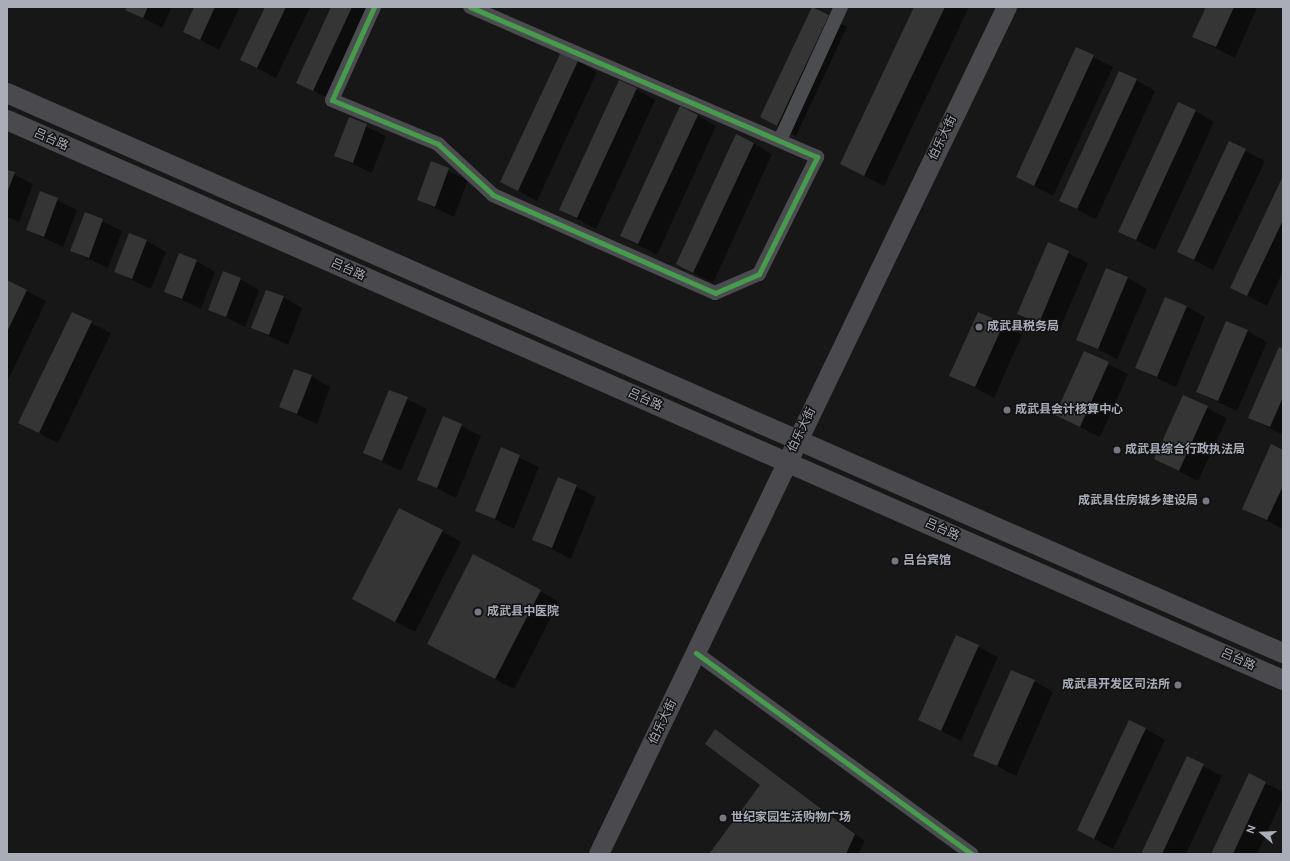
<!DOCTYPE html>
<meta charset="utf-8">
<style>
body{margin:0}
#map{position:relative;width:1290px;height:861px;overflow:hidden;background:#171717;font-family:"DM Sans","Noto Sans SC",sans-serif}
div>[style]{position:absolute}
.shadow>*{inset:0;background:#0007}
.building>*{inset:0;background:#353536}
.minor>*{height:14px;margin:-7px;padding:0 7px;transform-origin:7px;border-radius:7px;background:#4b4c50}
.secondary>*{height:20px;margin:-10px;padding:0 10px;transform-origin:10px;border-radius:10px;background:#4a4a4e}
.cycleway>*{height:5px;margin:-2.5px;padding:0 2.5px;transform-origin:2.5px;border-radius:2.5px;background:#469c4c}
.dots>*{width:11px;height:11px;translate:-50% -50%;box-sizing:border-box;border:2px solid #111113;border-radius:50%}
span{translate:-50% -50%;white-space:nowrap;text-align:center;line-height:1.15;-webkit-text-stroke:3px #111113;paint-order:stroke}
.street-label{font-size:12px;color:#a8adb8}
.poi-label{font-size:12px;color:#a8adb8;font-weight:700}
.left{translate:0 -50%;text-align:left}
.right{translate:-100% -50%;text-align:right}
.frame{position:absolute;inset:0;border:8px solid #a8adb8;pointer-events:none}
.north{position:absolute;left:1242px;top:813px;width:40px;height:40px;-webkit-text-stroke:3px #111113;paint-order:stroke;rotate:289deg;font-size:11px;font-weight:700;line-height:16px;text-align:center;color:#a8adb8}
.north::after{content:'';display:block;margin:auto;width:14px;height:18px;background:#a8adb8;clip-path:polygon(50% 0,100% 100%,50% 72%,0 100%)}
</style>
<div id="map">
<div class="shadow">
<div style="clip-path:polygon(128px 7px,172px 7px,162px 28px,127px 9px)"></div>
<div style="clip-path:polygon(195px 7px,240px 7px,219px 50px,184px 31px)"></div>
<div style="clip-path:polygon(266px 7px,310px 7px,276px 78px,241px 60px)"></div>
<div style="clip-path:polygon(332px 7px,376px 7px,333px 101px,297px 82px)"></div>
<div style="clip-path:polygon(915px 7px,969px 7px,884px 186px,841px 164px)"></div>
<div style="clip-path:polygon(1207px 7px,1257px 7px,1235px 58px,1194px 37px)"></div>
<div style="clip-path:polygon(828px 16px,847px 27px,796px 136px,761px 117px)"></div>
<div style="clip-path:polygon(1077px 49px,1113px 67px,1053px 196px,1018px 177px)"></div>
<div style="clip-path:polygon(578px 61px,597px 72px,537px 201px,502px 182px)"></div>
<div style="clip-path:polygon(1136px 80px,1155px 91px,1096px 219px,1060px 201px)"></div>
<div style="clip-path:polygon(636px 89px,655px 100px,596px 229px,560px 210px)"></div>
<div style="clip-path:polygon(1195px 111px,1214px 122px,1155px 250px,1119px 232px)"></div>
<div style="clip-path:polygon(697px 115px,716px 126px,657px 255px,621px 236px)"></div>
<div style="clip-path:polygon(350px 119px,386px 136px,372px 173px,336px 156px)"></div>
<div style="clip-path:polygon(753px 143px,772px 154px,713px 283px,677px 264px)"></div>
<div style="clip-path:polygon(1230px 143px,1265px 161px,1213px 270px,1178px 252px)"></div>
<div style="clip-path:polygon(432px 163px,468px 180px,454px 217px,418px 200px)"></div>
<div style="clip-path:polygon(7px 171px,33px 184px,19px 222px,7px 217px)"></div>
<div style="clip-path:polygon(1283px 178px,1283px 271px,1267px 306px,1231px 287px)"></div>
<div style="clip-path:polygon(41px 193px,77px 210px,63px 247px,27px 230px)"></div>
<div style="clip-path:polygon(86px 213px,122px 231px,108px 268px,72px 251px)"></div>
<div style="clip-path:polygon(147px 241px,166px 252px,151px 289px,115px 272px)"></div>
<div style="clip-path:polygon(1048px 243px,1088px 263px,1058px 333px,1019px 313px)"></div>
<div style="clip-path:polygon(196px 261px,215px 272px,201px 309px,165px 292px)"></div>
<div style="clip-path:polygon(1128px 278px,1147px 289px,1117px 359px,1078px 339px)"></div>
<div style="clip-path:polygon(240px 279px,259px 290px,245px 327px,209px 309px)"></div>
<div style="clip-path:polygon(7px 281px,46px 301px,7px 382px)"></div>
<div style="clip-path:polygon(283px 297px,302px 308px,288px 345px,252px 328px)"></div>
<div style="clip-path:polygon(1186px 306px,1205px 317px,1176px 387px,1136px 368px)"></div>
<div style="clip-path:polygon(72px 313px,111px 333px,58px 443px,20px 423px)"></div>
<div style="clip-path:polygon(1003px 324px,1022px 335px,994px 398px,951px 375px)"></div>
<div style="clip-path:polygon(1248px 331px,1267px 342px,1237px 411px,1197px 392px)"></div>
<div style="clip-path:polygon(1283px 350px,1283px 435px,1250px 418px)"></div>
<div style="clip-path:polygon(1084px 352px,1128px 374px,1100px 437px,1056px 415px)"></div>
<div style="clip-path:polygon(311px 376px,330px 387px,317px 424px,280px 407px)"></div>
<div style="clip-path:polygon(390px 391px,427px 409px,401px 471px,364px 453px)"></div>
<div style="clip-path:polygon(1183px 396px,1227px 418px,1198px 481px,1155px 459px)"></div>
<div style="clip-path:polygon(444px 417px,481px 436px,456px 498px,419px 479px)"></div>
<div style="clip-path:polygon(502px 449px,539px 467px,514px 529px,477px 510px)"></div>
<div style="clip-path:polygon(1283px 451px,1283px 529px,1243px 508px)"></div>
<div style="clip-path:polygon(559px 478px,596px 497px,571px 559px,534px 540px)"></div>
<div style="clip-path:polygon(442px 531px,461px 542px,415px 632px,372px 609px)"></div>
<div style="clip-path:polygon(540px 591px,559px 602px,514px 689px,447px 654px)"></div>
<div style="clip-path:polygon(957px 636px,998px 657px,961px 741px,919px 720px)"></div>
<div style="clip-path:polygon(1034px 681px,1053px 692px,1016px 776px,975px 755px)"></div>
<div style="clip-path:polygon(1146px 729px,1165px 740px,1113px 849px,1078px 830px)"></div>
<div style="clip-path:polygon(725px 736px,865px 841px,858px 854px,710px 854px,761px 785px)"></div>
<div style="clip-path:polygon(1187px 758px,1222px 776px,1186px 854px,1142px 854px)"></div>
<div style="clip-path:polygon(1249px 775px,1283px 792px,1283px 798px,1257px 854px,1212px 854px)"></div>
</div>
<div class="building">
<div style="clip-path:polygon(127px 7px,148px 7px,143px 18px,125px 10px)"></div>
<div style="clip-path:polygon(194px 7px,215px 7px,200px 40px,183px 32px)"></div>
<div style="clip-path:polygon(265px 7px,286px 7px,257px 68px,240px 60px)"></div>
<div style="clip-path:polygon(331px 7px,352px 7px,313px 91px,296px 83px)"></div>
<div style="clip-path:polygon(812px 7px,829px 15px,777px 126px,760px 117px)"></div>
<div style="clip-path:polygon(914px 7px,945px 7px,864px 176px,840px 164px)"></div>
<div style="clip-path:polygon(1206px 7px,1234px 7px,1216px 47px,1192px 37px)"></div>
<div style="clip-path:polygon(1076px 47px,1094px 55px,1034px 186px,1016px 177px)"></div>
<div style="clip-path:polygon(561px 52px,578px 61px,518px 191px,500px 182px)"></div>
<div style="clip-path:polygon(1119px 71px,1137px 79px,1077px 209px,1059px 201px)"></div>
<div style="clip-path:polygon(619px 80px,637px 88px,577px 218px,559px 210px)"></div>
<div style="clip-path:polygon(1178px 102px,1196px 110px,1136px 240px,1118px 232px)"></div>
<div style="clip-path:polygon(680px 106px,698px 115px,638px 244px,620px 236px)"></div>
<div style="clip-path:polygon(349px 117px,367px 124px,353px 163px,334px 156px)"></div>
<div style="clip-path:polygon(736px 134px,754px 143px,693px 273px,676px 264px)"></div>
<div style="clip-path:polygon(1229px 141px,1246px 149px,1194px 260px,1177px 252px)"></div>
<div style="clip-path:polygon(431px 161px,449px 168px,435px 207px,417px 200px)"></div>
<div style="clip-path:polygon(7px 170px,15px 172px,7px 193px)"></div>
<div style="clip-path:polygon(1283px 176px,1283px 220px,1247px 296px,1230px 288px)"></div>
<div style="clip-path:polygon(40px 191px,58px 198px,44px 237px,26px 230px)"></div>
<div style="clip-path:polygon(85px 212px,103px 219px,89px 258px,70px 251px)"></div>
<div style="clip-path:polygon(129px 233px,147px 240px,132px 279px,114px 272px)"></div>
<div style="clip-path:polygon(1048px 242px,1069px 251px,1039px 323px,1017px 314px)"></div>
<div style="clip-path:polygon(179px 253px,197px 260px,182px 299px,164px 292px)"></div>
<div style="clip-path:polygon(1106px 268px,1128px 277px,1098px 349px,1076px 340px)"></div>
<div style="clip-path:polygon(223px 271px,241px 278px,226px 317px,208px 310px)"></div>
<div style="clip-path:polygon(7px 280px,27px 290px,7px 332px)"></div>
<div style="clip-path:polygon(266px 290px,284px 296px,269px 335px,251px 328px)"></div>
<div style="clip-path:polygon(1165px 297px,1187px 306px,1157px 377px,1135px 368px)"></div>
<div style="clip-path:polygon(72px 312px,92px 321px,39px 433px,18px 423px)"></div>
<div style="clip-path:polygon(978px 312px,1004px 323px,975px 387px,949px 376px)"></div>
<div style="clip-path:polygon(1226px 321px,1248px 330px,1218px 401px,1196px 392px)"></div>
<div style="clip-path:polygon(1279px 347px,1283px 349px,1283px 397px,1270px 427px,1248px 418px)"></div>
<div style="clip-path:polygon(1084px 351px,1109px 362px,1080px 427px,1055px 415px)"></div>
<div style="clip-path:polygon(294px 369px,312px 375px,297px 414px,279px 407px)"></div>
<div style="clip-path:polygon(389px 390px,408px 397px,382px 461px,363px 453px)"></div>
<div style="clip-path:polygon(1183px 395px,1208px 406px,1179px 471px,1154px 459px)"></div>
<div style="clip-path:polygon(443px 416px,462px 424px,437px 488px,417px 480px)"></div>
<div style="clip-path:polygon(1271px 444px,1283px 450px,1283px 486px,1267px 520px,1242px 509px)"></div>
<div style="clip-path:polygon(501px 447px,520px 455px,495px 519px,475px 511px)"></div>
<div style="clip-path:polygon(558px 477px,577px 485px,552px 548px,532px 540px)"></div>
<div style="clip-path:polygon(399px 508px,443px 530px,395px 622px,352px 599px)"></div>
<div style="clip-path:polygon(473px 554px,541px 590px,495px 679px,427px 644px)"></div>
<div style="clip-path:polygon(956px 635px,979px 645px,941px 731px,918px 720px)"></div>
<div style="clip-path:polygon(1011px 670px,1035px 680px,997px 766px,973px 756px)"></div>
<div style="clip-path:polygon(1129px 720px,1146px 728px,1094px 839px,1077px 830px)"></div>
<div style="clip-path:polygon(715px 729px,855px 834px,846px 854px,709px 854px,760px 785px,705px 744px)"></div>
<div style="clip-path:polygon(1187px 756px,1204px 764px,1162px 854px,1141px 854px)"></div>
<div style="clip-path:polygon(1249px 773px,1266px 782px,1233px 854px,1211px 854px)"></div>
</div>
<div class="minor">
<div style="left:374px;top:7px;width:102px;rotate:114.3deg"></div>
<div style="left:332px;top:100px;width:115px;rotate:22.5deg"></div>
<div style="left:438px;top:144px;width:75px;rotate:42.8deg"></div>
<div style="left:493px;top:195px;width:243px;rotate:23.8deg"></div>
<div style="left:715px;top:293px;width:48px;rotate:-23.4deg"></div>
<div style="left:759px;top:274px;width:131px;rotate:-63.6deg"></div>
<div style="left:817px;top:157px;width:378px;rotate:-156.6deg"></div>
<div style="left:780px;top:140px;width:146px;rotate:-65.4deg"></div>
<div style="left:696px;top:653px;width:341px;rotate:36.1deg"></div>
</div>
<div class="secondary">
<div style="left:7px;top:93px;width:1393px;rotate:23.7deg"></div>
<div style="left:7px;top:120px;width:1393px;rotate:23.7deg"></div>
<div style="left:599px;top:854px;width:940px;rotate:-64.28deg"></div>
</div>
<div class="cycleway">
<div style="left:374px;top:7px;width:102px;rotate:114.3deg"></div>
<div style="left:332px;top:100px;width:115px;rotate:22.5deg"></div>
<div style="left:438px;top:144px;width:75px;rotate:42.8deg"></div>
<div style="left:493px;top:195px;width:243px;rotate:23.8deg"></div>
<div style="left:715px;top:293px;width:48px;rotate:-23.4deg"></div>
<div style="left:759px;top:274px;width:131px;rotate:-63.6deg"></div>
<div style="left:817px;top:157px;width:378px;rotate:-156.6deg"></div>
<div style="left:696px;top:653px;width:341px;rotate:36.1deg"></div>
</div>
<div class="dots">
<div style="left:979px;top:327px;background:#757880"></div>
<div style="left:1007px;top:410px;background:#757880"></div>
<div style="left:1117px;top:450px;background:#757880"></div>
<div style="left:1206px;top:501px;background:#757880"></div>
<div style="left:895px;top:561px;background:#757880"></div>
<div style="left:478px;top:612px;background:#757880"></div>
<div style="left:1178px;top:685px;background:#757880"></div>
<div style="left:723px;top:818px;background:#757880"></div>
</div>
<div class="street-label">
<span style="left:943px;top:138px;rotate:-64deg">伯乐大街</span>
<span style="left:51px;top:140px;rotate:24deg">吕台路</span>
<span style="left:348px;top:270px;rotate:24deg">吕台路</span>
<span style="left:645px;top:400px;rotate:24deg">吕台路</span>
<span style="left:802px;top:430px;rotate:-64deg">伯乐大街</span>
<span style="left:942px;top:530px;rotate:24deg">吕台路</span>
<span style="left:1238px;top:660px;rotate:24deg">吕台路</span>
<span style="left:663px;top:722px;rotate:-64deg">伯乐大街</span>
</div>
<div class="poi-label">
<span class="left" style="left:987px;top:327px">成武县税务局</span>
<span class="left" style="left:1015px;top:410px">成武县会计核算中心</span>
<span class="left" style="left:1125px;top:450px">成武县综合行政执法局</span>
<span class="right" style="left:1198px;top:501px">成武县住房城乡建设局</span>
<span class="left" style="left:903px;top:561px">吕台宾馆</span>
<span class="left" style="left:487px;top:612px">成武县中医院</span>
<span class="right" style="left:1170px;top:685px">成武县开发区司法所</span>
<span class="left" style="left:731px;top:818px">世纪家园生活购物广场</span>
</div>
<div class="frame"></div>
<div class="north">N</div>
</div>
